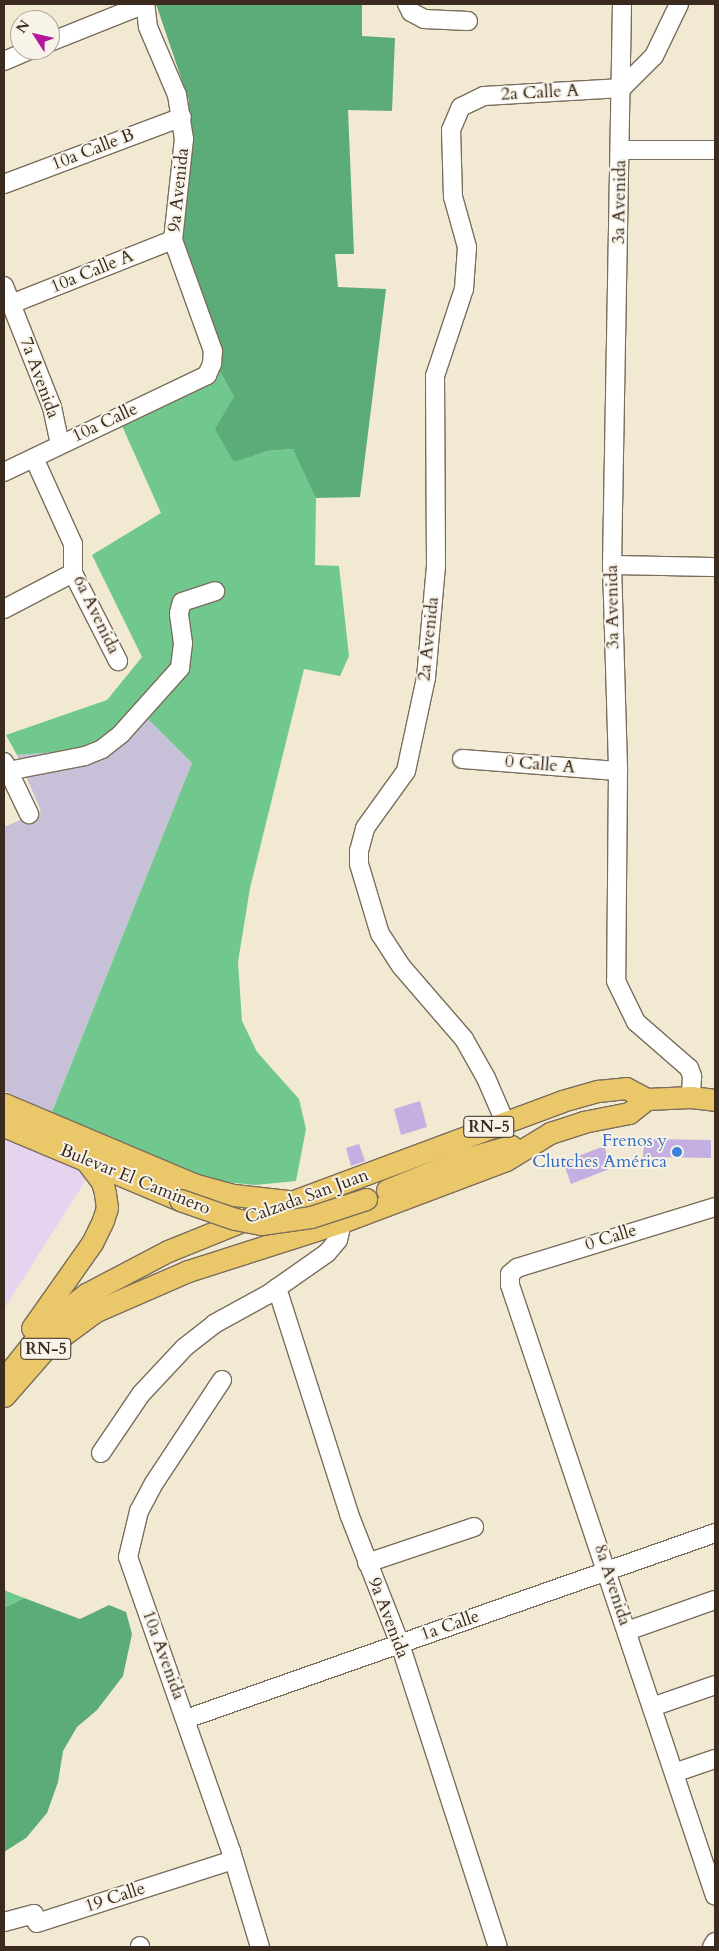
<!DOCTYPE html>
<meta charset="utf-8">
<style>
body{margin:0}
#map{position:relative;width:719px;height:1951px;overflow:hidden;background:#f1e9d1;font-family:Cardo,serif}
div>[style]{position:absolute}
.built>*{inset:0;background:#e5d3f0}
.industrial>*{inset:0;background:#c7c0d8}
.green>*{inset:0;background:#70c88e}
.forest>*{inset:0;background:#5cac79}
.building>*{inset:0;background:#c4afe3}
.roads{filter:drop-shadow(1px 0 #7b6d5d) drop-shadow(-1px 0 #7b6d5d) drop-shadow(0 1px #7b6d5d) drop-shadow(0 -1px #7b6d5d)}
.minor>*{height:18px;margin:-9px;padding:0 9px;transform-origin:9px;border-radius:9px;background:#fff}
.major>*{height:21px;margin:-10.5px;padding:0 10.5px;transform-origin:10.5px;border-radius:10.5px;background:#eac769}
.bridges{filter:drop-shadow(1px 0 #7b6d5d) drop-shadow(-1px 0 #7b6d5d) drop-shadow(0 1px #7b6d5d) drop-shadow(0 -1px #7b6d5d)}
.major-bridge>*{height:21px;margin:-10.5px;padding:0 10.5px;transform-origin:10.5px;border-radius:10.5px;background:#eac769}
.dots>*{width:14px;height:14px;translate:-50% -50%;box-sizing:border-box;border:2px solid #f7f3e8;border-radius:50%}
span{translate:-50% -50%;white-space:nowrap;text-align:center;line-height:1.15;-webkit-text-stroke:4px #f7f3e8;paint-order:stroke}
.shield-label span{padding:1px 4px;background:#f7f3e8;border:1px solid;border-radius:4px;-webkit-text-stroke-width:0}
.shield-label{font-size:16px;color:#3b2a1e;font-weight:700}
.street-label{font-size:18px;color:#3b2a1e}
.shop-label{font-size:18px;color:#366cbe}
.right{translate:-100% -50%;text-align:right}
.frame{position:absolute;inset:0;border:5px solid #3b2a1e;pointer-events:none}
.north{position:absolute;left:10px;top:10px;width:50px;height:50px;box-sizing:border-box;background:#f7f3e8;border:1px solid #aca397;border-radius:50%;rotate:305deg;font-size:14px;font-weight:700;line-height:20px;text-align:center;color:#3b2a1e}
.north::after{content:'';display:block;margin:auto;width:18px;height:22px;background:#b5179e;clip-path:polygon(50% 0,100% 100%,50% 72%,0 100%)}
</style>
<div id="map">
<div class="built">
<div style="clip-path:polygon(4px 1138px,89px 1175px,4px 1309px)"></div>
</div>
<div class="industrial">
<div style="clip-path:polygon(140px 711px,192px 763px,52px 1112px,4px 1091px,4px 827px,41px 811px,17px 755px,84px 750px)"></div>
</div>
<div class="green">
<div style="clip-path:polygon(217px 366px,234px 397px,234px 461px,267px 451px,293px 449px,307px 474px,316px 498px,315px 565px,339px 566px,349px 656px,340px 676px,304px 669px,250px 888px,238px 962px,242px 1021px,257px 1052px,299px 1099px,306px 1129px,296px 1181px,255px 1185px,215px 1181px,52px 1112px,192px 763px,140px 711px,84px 750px,17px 755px,6px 735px,107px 700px,142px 657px,92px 555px,161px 513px,118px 417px)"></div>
<div style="clip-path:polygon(4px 1590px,24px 1598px,4px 1608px)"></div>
</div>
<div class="forest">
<div style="clip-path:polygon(156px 4px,362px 4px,362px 36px,395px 38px,392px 111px,348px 110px,354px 254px,335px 254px,338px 287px,386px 289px,360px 497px,316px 498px,293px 449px,267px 451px,234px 462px,215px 429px,234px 397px,217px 366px,183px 240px,189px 101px)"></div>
<div style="clip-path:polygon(24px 1598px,80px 1619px,109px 1605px,126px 1612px,132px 1634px,123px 1676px,97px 1710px,77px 1727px,63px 1751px,58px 1782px,47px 1813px,26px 1838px,4px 1852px,4px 1608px)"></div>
</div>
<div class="building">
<div style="clip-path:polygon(420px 1101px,427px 1127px,401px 1135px,394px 1109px)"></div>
<div style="clip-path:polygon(644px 1139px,711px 1140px,711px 1158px,643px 1157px)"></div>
<div style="clip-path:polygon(359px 1144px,365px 1161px,351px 1166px,346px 1148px)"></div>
<div style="clip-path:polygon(604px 1146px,612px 1168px,571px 1184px,563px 1162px)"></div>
</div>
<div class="roads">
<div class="minor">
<div style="left:407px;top:4px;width:9px;rotate:63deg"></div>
<div style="left:411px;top:12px;width:15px;rotate:28deg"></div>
<div style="left:424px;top:19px;width:44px;rotate:2.6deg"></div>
<div style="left:622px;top:4px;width:561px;rotate:91.02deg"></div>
<div style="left:612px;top:565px;width:206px;rotate:88.3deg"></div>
<div style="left:618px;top:771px;width:210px;rotate:90.5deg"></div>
<div style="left:616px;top:981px;width:46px;rotate:64deg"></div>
<div style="left:636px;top:1022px;width:70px;rotate:41deg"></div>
<div style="left:689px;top:1068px;width:9px;rotate:69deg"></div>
<div style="left:692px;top:1076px;width:21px;rotate:93deg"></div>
<div style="left:50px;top:42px;width:102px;rotate:-21.8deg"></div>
<div style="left:4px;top:61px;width:28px;rotate:-23deg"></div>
<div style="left:622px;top:88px;width:45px;rotate:-45deg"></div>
<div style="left:654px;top:56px;width:58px;rotate:-64.3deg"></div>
<div style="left:621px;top:150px;width:94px"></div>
<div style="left:4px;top:184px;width:190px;rotate:-20.6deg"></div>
<div style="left:4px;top:286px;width:130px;rotate:68.4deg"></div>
<div style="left:52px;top:407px;width:38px;rotate:78deg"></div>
<div style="left:11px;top:304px;width:174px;rotate:-21.6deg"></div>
<div style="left:34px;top:458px;width:94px;rotate:65.6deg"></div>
<div style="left:73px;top:544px;width:29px;rotate:90deg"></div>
<div style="left:73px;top:573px;width:99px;rotate:62.9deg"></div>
<div style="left:4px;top:472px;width:225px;rotate:-25.5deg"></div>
<div style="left:207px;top:375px;width:12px;rotate:-66deg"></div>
<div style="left:212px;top:364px;width:13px;rotate:-86deg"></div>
<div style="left:213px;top:351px;width:118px;rotate:-109.8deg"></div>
<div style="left:173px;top:240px;width:102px;rotate:-83.8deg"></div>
<div style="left:184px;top:139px;width:45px;rotate:-99deg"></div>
<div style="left:177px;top:95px;width:74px;rotate:-113.1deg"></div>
<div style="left:148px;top:27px;width:23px;rotate:-97deg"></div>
<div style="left:612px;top:565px;width:103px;rotate:1.1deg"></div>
<div style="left:4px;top:609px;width:78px;rotate:-27.6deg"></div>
<div style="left:462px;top:759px;width:156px;rotate:4.4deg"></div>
<div style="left:4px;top:762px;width:58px;rotate:64.3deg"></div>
<div style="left:8px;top:771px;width:78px;rotate:-11deg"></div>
<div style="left:85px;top:756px;width:18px;rotate:-22deg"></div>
<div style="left:102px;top:749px;width:24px;rotate:-38deg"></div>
<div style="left:121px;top:734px;width:89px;rotate:-48.2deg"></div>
<div style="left:180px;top:668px;width:25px;rotate:-83deg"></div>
<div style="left:183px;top:643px;width:30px;rotate:-98deg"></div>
<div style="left:179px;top:613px;width:11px;rotate:-75deg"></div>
<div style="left:182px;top:602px;width:35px;rotate:-18deg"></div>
<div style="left:505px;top:1122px;width:48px;rotate:-113.4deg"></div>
<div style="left:486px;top:1078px;width:45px;rotate:-119.4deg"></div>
<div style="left:464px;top:1039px;width:96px;rotate:-130.8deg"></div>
<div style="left:401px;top:966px;width:38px;rotate:-123deg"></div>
<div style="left:380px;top:934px;width:73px;rotate:-106.7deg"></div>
<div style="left:359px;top:864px;width:13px;rotate:-90deg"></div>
<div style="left:359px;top:851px;width:24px;rotate:-75deg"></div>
<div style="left:365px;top:828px;width:70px;rotate:-54.3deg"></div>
<div style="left:406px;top:771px;width:95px;rotate:-77.9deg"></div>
<div style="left:426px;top:678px;width:112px;rotate:-84.9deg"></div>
<div style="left:436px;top:566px;width:190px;rotate:-90.3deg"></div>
<div style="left:435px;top:376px;width:92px;rotate:-71.6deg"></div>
<div style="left:464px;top:289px;width:42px;rotate:-85.9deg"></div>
<div style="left:467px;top:247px;width:52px;rotate:-105.6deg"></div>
<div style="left:453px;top:197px;width:67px;rotate:-91.7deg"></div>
<div style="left:451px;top:130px;width:25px;rotate:-67deg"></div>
<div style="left:461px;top:107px;width:25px;rotate:-26deg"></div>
<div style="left:484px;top:96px;width:138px;rotate:-3.3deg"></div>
<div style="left:715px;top:1207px;width:207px;rotate:162.9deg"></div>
<div style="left:517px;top:1268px;width:9px;rotate:139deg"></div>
<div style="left:510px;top:1274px;width:11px;rotate:90deg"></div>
<div style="left:510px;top:1285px;width:644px;rotate:71.45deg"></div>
<div style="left:277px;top:1288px;width:237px;rotate:72.3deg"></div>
<div style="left:349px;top:1514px;width:140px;rotate:68.6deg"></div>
<div style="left:400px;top:1644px;width:318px;rotate:72.1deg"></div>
<div style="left:222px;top:1380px;width:123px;rotate:123.4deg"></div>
<div style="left:154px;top:1483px;width:32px;rotate:118deg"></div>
<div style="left:139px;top:1511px;width:47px;rotate:103.4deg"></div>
<div style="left:128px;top:1557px;width:312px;rotate:70.7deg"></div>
<div style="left:231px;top:1851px;width:100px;rotate:73.2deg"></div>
<div style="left:101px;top:1453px;width:71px;rotate:-55.9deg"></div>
<div style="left:141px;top:1394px;width:64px;rotate:-46.9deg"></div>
<div style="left:185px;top:1347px;width:37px;rotate:-38deg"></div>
<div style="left:214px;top:1324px;width:60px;rotate:-28.7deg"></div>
<div style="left:267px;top:1295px;width:73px;rotate:-35deg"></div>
<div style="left:327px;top:1253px;width:17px;rotate:-50deg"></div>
<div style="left:338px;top:1240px;width:18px;rotate:-77deg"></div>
<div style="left:367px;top:1563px;width:113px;rotate:-18.6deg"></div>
<div style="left:627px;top:1631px;width:93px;rotate:-19.4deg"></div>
<div style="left:652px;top:1707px;width:67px;rotate:-19.2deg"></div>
<div style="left:186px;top:1719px;width:561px;rotate:-19.37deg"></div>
<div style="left:674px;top:1773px;width:43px;rotate:-18.9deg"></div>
<div style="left:4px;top:1922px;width:31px;rotate:-15deg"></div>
<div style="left:34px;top:1914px;width:9px;rotate:72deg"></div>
<div style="left:37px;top:1923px;width:206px;rotate:-17.8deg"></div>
<div style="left:140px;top:1946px;width:1px;rotate:90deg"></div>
<div style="left:712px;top:1947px;width:6px;rotate:-59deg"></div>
</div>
<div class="major">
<div style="left:4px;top:1104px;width:208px;rotate:22.9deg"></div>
<div style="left:196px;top:1185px;width:39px;rotate:15deg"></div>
<div style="left:234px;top:1195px;width:54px;rotate:6.3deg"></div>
<div style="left:4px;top:1126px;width:191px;rotate:22.8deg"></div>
<div style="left:387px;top:1190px;width:83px;rotate:-21.9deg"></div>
<div style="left:464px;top:1159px;width:49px;rotate:-15.5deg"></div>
<div style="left:32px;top:1328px;width:104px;rotate:-54.8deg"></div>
<div style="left:92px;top:1243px;width:25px;rotate:-64deg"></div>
<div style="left:103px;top:1220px;width:13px;rotate:-72deg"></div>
<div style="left:107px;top:1208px;width:15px;rotate:-98deg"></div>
<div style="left:105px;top:1193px;width:11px;rotate:-105deg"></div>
<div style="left:102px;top:1182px;width:26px;rotate:-127deg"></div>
<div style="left:4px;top:1379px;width:69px;rotate:-51.5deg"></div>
<div style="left:47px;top:1325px;width:50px;rotate:-38.5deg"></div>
<div style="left:86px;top:1294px;width:93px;rotate:-27.7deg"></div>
<div style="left:168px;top:1251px;width:112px;rotate:-22deg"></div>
<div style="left:272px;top:1209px;width:309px;rotate:-20.4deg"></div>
<div style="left:562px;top:1101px;width:37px;rotate:-16deg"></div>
<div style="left:598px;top:1091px;width:28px;rotate:-6deg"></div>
<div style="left:626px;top:1088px;width:24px;rotate:28deg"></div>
<div style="left:647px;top:1099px;width:44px;rotate:-2.6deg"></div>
<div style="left:691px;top:1097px;width:24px;rotate:7deg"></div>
<div style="left:4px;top:1396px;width:65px;rotate:-48.7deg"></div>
<div style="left:47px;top:1347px;width:61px;rotate:-36.3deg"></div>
<div style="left:96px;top:1311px;width:100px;rotate:-23.5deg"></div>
<div style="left:188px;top:1271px;width:162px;rotate:-17.7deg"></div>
<div style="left:342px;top:1222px;width:175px;rotate:-20.7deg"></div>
<div style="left:506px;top:1160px;width:52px;rotate:-31.5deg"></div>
<div style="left:550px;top:1133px;width:35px;rotate:-18deg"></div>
<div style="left:583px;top:1122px;width:47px;rotate:-11.1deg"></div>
<div style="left:629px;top:1113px;width:23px;rotate:-38deg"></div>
</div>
</div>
<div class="bridges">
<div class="major-bridge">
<div style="left:180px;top:1200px;width:58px;rotate:19.1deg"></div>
<div style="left:235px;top:1219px;width:26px;rotate:11deg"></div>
<div style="left:261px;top:1224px;width:50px;rotate:-8deg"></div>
<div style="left:311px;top:1217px;width:58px;rotate:-18.1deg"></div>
</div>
</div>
<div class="dots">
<div style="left:677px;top:1152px;background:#3f7fe0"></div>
</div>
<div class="shield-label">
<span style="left:489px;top:1127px">RN-5</span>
<span style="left:46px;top:1349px">RN-5</span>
</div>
<div class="street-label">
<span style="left:540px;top:93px;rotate:-3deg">2a Calle A</span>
<span style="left:93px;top:150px;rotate:-21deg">10a Calle B</span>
<span style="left:179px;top:190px;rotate:-84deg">9a Avenida</span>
<span style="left:620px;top:202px;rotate:-89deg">3a Avenida</span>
<span style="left:92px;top:272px;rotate:-22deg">10a Calle A</span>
<span style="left:39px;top:378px;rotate:70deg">7a Avenida</span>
<span style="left:105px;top:423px;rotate:-25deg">10a Calle</span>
<span style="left:613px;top:607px;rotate:-91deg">3a Avenida</span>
<span style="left:96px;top:615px;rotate:64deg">6a Avenida</span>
<span style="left:429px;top:639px;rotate:-84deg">2a Avenida</span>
<span style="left:540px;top:765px;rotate:5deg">0 Calle A</span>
<span style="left:135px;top:1180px;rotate:22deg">Bulevar El Caminero</span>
<span style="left:307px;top:1197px;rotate:-20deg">Calzada San Juan</span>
<span style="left:611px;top:1238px;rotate:-17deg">0 Calle</span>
<span style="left:612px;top:1585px;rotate:72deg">8a Avenida</span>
<span style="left:388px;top:1618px;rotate:69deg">9a Avenida</span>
<span style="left:450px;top:1626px;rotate:-19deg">1a Calle</span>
<span style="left:163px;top:1655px;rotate:70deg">10a Avenida</span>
<span style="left:115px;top:1898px;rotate:-18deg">19 Calle</span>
</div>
<div class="shop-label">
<span class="right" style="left:667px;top:1152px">Frenos y<br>Clutches América</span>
</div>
<div class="frame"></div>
<div class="north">N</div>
</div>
